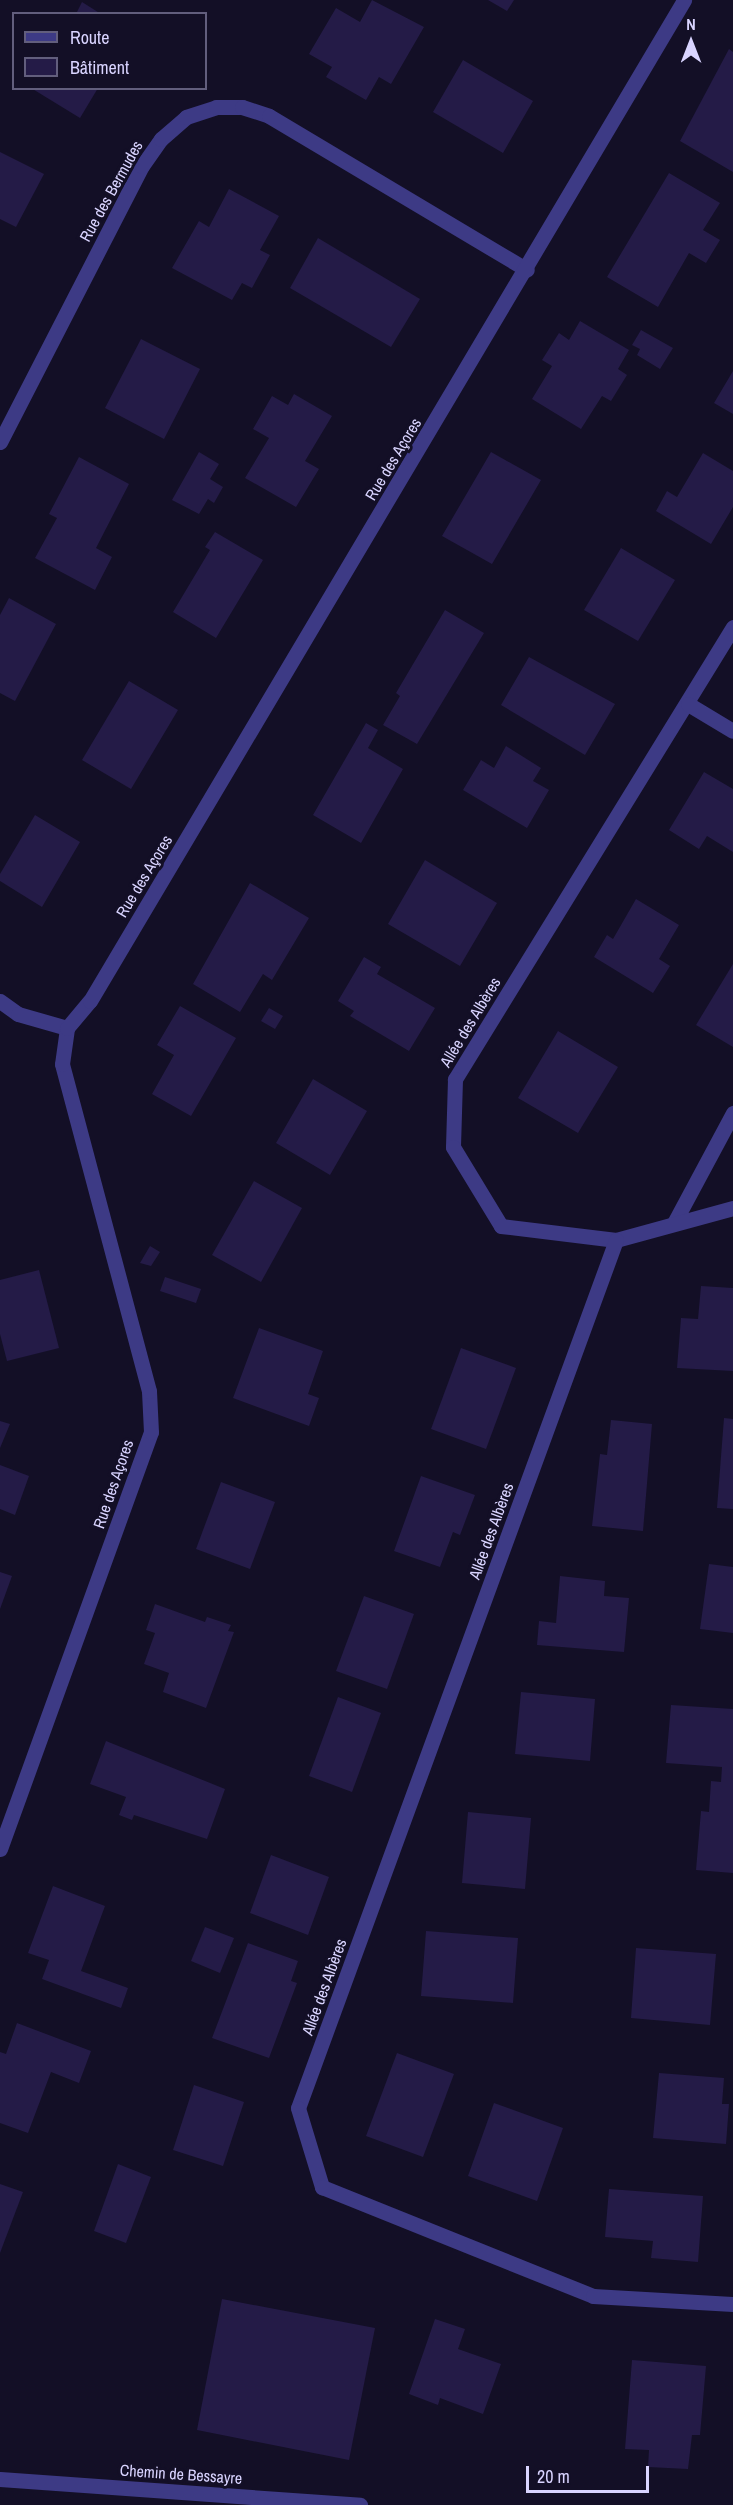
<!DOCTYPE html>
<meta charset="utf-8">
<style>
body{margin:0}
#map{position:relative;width:733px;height:2505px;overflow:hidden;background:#130f26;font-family:"Archivo Narrow",sans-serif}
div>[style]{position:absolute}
.building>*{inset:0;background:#241b47}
.service>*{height:15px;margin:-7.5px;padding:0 7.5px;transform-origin:7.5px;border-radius:7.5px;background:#3d3a85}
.minor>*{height:15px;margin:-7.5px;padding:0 7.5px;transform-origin:7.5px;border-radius:7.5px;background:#3d3a85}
.tertiary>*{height:15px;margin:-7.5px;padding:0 7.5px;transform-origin:7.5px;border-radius:7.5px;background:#3d3a85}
span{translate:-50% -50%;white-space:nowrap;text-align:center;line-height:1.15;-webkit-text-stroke:6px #130f26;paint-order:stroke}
.street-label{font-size:16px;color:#d9d4ff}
.legend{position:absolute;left:12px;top:12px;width:195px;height:78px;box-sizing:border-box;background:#130f26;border:2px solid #625e7d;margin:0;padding:8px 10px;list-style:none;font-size:18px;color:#d9d4ff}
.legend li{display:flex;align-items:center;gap:12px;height:30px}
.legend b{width:30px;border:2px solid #625e7d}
.north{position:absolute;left:661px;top:12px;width:60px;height:60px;-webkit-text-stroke:4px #130f26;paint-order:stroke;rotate:0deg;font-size:16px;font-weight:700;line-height:24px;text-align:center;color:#d9d4ff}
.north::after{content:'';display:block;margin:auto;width:21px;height:27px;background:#d9d4ff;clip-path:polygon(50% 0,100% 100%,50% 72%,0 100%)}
.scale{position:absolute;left:526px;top:2466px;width:123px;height:27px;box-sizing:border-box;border:3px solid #d9d4ff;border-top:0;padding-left:8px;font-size:18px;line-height:21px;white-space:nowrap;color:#d9d4ff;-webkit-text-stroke:4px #130f26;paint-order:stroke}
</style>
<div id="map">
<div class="building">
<div style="clip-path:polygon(372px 0,424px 27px,391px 84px,379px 77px,366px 100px,326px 77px,332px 67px,309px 54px,336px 8px,360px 22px)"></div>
<div style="clip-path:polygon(488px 0,514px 0,507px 11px)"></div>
<div style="clip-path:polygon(82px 2px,101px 14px,76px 14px)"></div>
<div style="clip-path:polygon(729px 49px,733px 52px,733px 172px,680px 141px)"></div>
<div style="clip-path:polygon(463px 60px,533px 101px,503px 153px,433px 112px)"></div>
<div style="clip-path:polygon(31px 88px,98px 88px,80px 118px)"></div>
<div style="clip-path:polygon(0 152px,44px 174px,16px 227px,0 219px)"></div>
<div style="clip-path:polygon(669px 173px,720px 203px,703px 230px,720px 240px,706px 263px,689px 253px,658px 307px,607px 277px)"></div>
<div style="clip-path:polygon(229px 189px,279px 216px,260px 250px,270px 255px,252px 288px,242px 283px,232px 300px,172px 268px,199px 221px,209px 227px)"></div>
<div style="clip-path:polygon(318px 238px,420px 299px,391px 347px,290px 288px)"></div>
<div style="clip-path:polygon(580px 321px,629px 350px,618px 369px,627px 375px,611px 401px,602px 396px,581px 429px,532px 399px,552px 366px,542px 360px,559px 333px,569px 340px)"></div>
<div style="clip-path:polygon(641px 330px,673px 348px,660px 369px,637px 355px,640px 349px,632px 345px)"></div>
<div style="clip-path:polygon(141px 339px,200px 369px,164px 439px,105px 408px)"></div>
<div style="clip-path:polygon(733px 371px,733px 414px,714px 403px)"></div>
<div style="clip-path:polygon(294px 394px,332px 416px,305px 461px,319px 469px,296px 507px,245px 478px,269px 438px,253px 429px,272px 396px,288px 405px)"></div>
<div style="clip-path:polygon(199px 452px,219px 464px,210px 479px,223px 487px,214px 503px,208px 499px,199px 514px,172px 500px)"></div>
<div style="clip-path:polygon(491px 452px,541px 480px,492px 564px,442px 536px)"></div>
<div style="clip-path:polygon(703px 453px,733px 471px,733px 507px,711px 544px,656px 511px,667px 491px,677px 497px)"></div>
<div style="clip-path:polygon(79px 457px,129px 484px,96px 548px,112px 557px,95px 590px,35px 558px,57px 518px,49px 514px)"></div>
<div style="clip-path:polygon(215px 532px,263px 560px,216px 638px,173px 612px,210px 550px,205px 547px)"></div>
<div style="clip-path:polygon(621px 548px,675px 580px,638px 641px,584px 610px)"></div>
<div style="clip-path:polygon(9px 598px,56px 624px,15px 701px,0 693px,0 615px)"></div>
<div style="clip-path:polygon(445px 610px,484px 633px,417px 744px,383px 725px,400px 696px,396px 693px)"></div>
<div style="clip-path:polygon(529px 657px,615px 704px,585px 755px,501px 705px)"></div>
<div style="clip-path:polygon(129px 681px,178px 710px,131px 789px,82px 760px)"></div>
<div style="clip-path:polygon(366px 723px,378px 730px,368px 748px,403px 769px,361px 843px,313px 815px)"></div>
<div style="clip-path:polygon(506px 746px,541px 768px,533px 781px,549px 790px,527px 828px,463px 790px,481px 760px,494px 768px)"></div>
<div style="clip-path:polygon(704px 772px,733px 789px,733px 852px,707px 836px,699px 849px,669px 830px)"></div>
<div style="clip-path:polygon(35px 815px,80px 842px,42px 907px,0 881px,0 874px)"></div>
<div style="clip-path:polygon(425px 860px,497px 903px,460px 966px,388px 924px)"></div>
<div style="clip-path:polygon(250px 883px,309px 918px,272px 980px,263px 974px,240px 1012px,193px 984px)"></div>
<div style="clip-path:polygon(636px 899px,679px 925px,659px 959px,670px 966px,653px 993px,594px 957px,607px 935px,613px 939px)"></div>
<div style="clip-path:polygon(364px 957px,381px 967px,377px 974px,435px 1008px,409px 1051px,350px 1016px,354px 1011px,338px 1001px)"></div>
<div style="clip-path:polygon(733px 964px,733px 1047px,696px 1025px)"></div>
<div style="clip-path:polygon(180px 1006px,236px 1038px,191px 1116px,152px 1094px,174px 1055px,157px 1045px)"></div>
<div style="clip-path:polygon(269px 1008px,283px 1016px,275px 1029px,261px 1021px)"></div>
<div style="clip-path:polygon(558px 1031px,618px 1067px,578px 1133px,518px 1098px)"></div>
<div style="clip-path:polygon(313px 1079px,367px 1111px,330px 1175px,276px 1143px)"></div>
<div style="clip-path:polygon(254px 1181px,302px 1208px,261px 1282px,212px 1255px)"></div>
<div style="clip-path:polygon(150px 1246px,160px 1252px,151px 1266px,140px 1263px)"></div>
<div style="clip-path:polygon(39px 1270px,59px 1348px,7px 1361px,0 1334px,0 1280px)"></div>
<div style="clip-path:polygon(165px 1277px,201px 1289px,196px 1303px,160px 1291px)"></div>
<div style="clip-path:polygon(701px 1286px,733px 1288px,733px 1371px,677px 1368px,681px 1318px,698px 1319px)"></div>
<div style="clip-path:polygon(259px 1328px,323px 1351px,308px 1394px,319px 1398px,309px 1426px,233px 1398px)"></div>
<div style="clip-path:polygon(461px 1348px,516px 1368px,486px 1449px,431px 1429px)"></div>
<div style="clip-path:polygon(724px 1418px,733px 1419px,733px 1509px,717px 1508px)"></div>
<div style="clip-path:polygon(611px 1420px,652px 1424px,643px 1531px,592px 1526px,600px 1454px,607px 1455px)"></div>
<div style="clip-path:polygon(0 1421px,10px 1424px,0 1448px)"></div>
<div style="clip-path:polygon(0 1465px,29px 1476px,15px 1515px,0 1509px)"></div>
<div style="clip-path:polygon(421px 1476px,475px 1495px,460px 1535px,453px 1532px,440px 1567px,394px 1551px)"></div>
<div style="clip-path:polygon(221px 1482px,275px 1502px,250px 1569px,196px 1549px)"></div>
<div style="clip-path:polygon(709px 1564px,733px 1567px,733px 1633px,700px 1629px)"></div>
<div style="clip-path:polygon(0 1572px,12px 1576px,0 1609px)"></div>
<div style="clip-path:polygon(560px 1576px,605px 1581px,604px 1596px,629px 1598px,624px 1652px,537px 1645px,539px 1621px,556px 1623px)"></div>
<div style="clip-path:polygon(364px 1596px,414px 1614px,387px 1689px,336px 1671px)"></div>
<div style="clip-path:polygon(155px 1604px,205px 1622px,207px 1617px,231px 1625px,228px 1631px,234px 1632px,206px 1708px,163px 1692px,169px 1673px,144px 1664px,155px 1633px,146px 1630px)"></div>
<div style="clip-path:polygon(521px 1692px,595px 1699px,590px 1761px,515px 1754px)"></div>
<div style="clip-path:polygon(338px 1697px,381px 1713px,352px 1792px,309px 1776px)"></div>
<div style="clip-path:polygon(671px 1705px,733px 1709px,733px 1873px,696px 1870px,701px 1811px,709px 1812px,711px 1781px,721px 1782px,722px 1767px,666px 1763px)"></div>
<div style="clip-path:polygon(106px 1741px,225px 1789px,207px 1839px,134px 1815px,132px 1820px,119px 1815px,126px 1797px,90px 1784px)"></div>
<div style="clip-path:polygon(468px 1812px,531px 1818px,525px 1889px,462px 1883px)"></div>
<div style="clip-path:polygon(271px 1855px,329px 1877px,308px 1935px,250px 1913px)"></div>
<div style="clip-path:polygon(53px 1886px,105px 1906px,81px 1971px,128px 1988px,121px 2008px,42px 1979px,49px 1960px,28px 1953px)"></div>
<div style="clip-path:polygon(205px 1927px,234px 1938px,220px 1973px,191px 1961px)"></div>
<div style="clip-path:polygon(426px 1931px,518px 1938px,513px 2003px,421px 1996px)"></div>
<div style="clip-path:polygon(248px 1943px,298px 1961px,291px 1981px,297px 1983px,269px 2058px,212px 2038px)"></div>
<div style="clip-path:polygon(636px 1948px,716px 1954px,710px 2025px,631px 2018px)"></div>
<div style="clip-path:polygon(17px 2023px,91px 2051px,79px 2083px,51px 2072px,28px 2133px,0 2123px,0 2052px,6px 2054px)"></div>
<div style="clip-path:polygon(397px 2053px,454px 2074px,423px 2157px,366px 2136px)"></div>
<div style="clip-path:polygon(659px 2073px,724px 2078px,722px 2104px,729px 2104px,726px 2144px,653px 2138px)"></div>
<div style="clip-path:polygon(194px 2085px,244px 2102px,223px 2166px,173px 2150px)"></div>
<div style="clip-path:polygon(494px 2103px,563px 2128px,537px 2201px,468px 2176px)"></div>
<div style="clip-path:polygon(118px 2164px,151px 2177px,126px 2243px,94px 2231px)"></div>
<div style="clip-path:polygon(0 2184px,23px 2192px,0 2253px)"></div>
<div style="clip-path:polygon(609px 2189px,703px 2196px,698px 2262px,651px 2258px,653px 2241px,605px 2237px)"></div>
<div style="clip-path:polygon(222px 2299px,375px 2328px,349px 2460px,197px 2430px)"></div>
<div style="clip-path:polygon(435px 2319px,465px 2329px,458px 2349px,501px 2364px,483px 2414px,440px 2398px,438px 2405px,409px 2394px)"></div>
<div style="clip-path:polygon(632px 2360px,706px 2366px,700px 2435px,692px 2435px,688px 2469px,648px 2467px,649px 2450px,625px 2449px)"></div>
</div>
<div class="service">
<div style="left:674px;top:1223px;width:125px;rotate:-61.8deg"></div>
</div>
<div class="minor">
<div style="left:0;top:442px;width:310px;rotate:-62.8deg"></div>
<div style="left:142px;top:166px;width:33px;rotate:-55deg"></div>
<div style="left:161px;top:139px;width:33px;rotate:-41deg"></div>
<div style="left:186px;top:117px;width:32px;rotate:-18deg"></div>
<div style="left:216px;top:107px;width:26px"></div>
<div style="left:242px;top:107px;width:28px;rotate:18deg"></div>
<div style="left:269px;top:116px;width:300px;rotate:30.8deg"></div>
<div style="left:733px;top:627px;width:531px;rotate:121.59deg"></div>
<div style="left:455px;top:1079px;width:68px;rotate:91.7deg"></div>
<div style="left:453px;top:1147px;width:92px;rotate:58.7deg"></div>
<div style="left:501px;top:1226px;width:116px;rotate:6.9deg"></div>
<div style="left:616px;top:1240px;width:121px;rotate:-15.3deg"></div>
<div style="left:688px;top:704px;width:52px;rotate:31deg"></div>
<div style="left:0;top:1001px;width:22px;rotate:36deg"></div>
<div style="left:18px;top:1014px;width:51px;rotate:15.9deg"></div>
<div style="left:616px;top:1240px;width:924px;rotate:110.12deg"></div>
<div style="left:298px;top:2108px;width:83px;rotate:73.1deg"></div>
<div style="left:322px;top:2187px;width:292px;rotate:21.9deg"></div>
<div style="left:593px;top:2296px;width:140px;rotate:3.3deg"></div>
<div style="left:0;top:1849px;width:443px;rotate:-70.1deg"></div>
<div style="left:151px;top:1432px;width:41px;rotate:-92.8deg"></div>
<div style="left:149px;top:1391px;width:338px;rotate:-104.9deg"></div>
<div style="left:62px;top:1064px;width:36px;rotate:-82deg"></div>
<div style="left:67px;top:1028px;width:35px;rotate:-50deg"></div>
<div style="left:90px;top:1001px;width:1164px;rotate:-59.31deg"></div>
</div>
<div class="tertiary">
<div style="left:0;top:2479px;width:361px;rotate:4.1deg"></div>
</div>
<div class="street-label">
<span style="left:111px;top:191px;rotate:-61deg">Rue des Bermudes</span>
<span style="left:393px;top:459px;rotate:-59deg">Rue des Açores</span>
<span style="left:144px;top:876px;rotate:-59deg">Rue des Açores</span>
<span style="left:470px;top:1022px;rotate:-59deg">Allée des Albères</span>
<span style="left:113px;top:1484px;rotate:-71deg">Rue des Açores</span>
<span style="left:491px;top:1531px;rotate:-70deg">Allée des Albères</span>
<span style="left:324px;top:1987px;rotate:-70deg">Allée des Albères</span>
<span style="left:181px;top:2474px;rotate:4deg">Chemin de Bessayre</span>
</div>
<ul class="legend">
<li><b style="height:8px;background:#3d3a85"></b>Route</li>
<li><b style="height:16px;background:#241b47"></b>Bâtiment</li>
</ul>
<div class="north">N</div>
<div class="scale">20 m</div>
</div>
